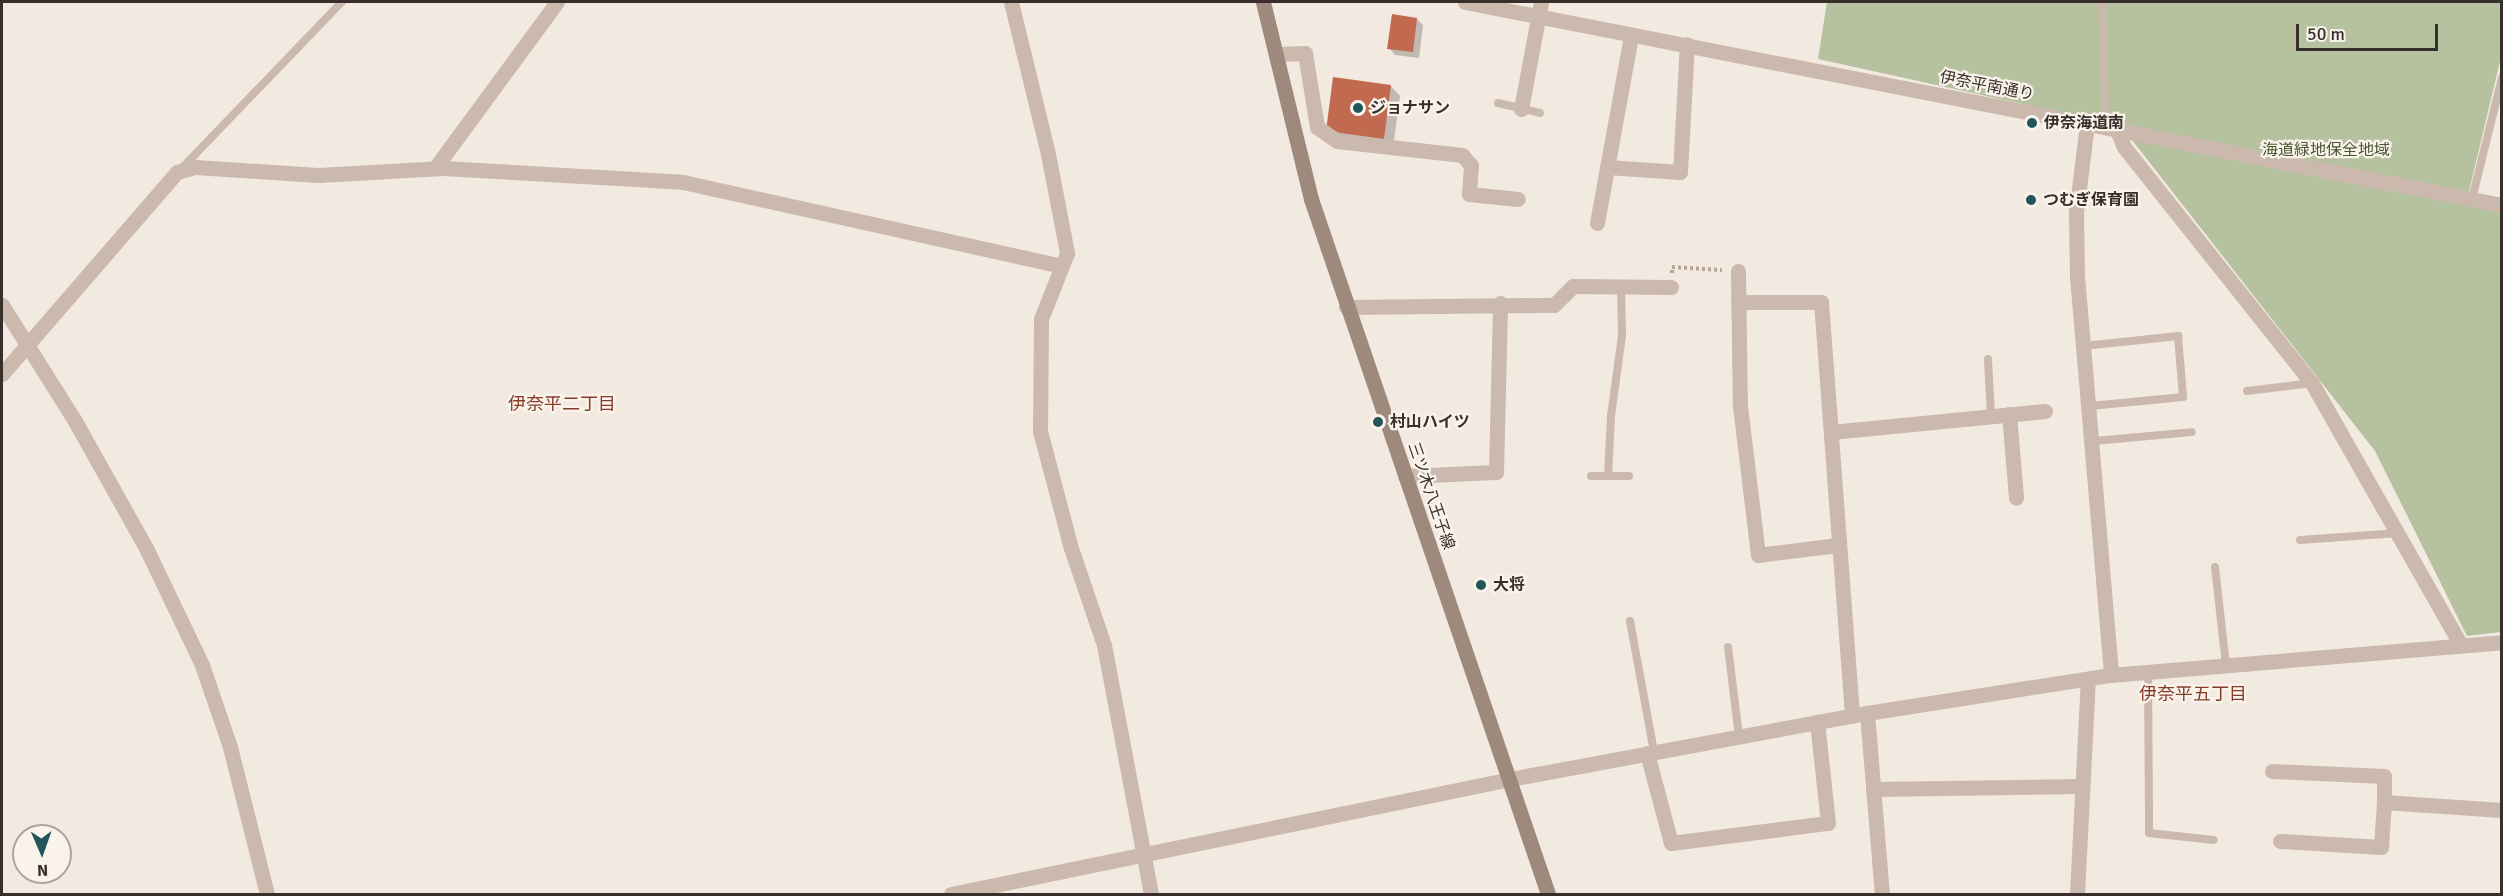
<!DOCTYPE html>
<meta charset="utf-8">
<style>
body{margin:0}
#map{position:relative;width:2503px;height:896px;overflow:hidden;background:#f2e9e0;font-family:Signika,"Noto Sans JP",sans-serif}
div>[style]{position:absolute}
.green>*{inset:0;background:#b6c1a0}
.shadow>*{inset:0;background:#0003}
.building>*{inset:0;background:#c16a4f}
.path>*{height:4px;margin-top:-2px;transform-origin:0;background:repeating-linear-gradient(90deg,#b6a496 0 3px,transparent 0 6px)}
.service>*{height:8px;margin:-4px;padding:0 4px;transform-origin:4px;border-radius:4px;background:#cab9ac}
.minor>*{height:15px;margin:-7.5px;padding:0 7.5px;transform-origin:7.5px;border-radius:7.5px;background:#cab9ac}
.tertiary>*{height:15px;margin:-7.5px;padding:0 7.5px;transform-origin:7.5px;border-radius:7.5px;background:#cab9ac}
.secondary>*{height:15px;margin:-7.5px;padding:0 7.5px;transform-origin:7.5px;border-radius:7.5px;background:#9e897d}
.dots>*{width:16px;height:16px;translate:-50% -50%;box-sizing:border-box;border:3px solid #faf3ec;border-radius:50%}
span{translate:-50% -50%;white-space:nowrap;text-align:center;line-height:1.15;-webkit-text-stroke:4.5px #faf3ec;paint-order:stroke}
.street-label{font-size:16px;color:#382f2b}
.poi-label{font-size:16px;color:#382f2b;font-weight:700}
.left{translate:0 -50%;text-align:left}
.park-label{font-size:16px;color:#48562f}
.neighbourhood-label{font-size:18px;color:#843c27}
.frame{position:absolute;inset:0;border:3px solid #382f2b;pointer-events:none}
.north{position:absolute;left:12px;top:824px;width:60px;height:60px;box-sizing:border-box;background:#faf3ec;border:2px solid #aca59f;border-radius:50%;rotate:178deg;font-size:16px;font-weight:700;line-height:24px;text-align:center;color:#382f2b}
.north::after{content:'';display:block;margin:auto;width:21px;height:27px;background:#215559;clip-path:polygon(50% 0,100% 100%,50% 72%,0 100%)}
.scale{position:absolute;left:2296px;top:24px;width:142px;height:27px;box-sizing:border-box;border:3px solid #382f2b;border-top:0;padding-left:8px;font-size:18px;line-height:21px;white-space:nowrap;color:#382f2b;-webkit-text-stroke:4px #faf3ec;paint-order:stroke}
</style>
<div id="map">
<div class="green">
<div style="clip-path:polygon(1827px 2px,2501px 2px,2501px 57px,2466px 204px,2501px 212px,2501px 632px,2467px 636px,2375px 451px,2118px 122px,2087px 118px,1818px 59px)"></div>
</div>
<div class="shadow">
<div style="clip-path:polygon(1417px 19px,1423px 25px,1419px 58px,1395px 55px,1389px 48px)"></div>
<div style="clip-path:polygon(1391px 86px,1400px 96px,1393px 148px,1327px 131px)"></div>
</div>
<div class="building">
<div style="clip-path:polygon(1392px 14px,1417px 18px,1413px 52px,1387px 49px)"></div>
<div style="clip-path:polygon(1333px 77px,1391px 85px,1384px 139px,1326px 131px)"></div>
</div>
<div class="path">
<div style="left:1672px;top:273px;width:6px;rotate:-90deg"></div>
<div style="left:1672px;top:267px;width:50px;rotate:3.4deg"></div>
</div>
<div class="service">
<div style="left:2102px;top:2px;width:126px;rotate:88.2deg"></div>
<div style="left:1498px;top:103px;width:43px;rotate:13.4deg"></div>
<div style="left:182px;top:168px;width:231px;rotate:-46.1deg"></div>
<div style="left:2472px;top:199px;width:125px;rotate:-76.1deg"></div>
<div style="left:2084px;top:346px;width:95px;rotate:-6.1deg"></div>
<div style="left:2178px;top:336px;width:61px;rotate:85.3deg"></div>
<div style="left:2183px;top:397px;width:93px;rotate:174.5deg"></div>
<div style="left:1988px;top:359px;width:57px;rotate:87deg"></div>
<div style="left:2247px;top:391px;width:65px;rotate:-7deg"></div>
<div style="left:2094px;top:441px;width:98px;rotate:-5.2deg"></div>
<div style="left:1591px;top:476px;width:38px"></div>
<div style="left:1608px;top:476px;width:60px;rotate:-87.1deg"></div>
<div style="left:1611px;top:416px;width:81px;rotate:-82.2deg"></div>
<div style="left:1622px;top:336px;width:50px;rotate:-91.1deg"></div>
<div style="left:2300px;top:540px;width:99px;rotate:-4deg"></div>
<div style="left:2215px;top:567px;width:99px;rotate:83.6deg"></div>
<div style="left:1630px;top:621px;width:133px;rotate:79.6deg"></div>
<div style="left:1728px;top:647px;width:90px;rotate:83deg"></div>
<div style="left:2148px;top:672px;width:161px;rotate:89.6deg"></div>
<div style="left:2149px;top:833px;width:65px;rotate:6.1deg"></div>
</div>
<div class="minor">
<div style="left:1011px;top:2px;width:156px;rotate:76.3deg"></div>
<div style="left:1048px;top:154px;width:101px;rotate:79.1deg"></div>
<div style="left:1067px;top:253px;width:71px;rotate:111.5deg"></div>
<div style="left:1041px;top:319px;width:112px;rotate:90.5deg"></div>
<div style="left:1040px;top:431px;width:121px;rotate:75.2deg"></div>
<div style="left:1071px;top:548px;width:102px;rotate:71.2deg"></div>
<div style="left:1104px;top:645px;width:253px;rotate:79.3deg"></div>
<div style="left:1278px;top:54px;width:27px;rotate:-2deg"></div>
<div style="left:1305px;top:53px;width:75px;rotate:80.8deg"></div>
<div style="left:1317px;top:127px;width:24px;rotate:35deg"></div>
<div style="left:1337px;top:141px;width:126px;rotate:6.4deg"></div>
<div style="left:1462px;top:155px;width:13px;rotate:48deg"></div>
<div style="left:1471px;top:165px;width:29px;rotate:94deg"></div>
<div style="left:1469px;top:194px;width:49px;rotate:5.8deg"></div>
<div style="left:1521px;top:109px;width:109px;rotate:-79.4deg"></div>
<div style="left:2087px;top:124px;width:89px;rotate:97.1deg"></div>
<div style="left:2076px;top:212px;width:64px;rotate:89.1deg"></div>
<div style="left:2077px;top:276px;width:400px;rotate:85.1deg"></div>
<div style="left:2117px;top:130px;width:18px;rotate:68deg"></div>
<div style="left:2124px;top:147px;width:302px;rotate:51.5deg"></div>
<div style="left:2312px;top:383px;width:301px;rotate:60.4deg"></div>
<div style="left:1607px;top:167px;width:73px;rotate:3.9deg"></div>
<div style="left:1680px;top:172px;width:128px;rotate:-86.9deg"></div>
<div style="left:435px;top:168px;width:206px;rotate:-53.7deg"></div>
<div style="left:1597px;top:223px;width:191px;rotate:-79.7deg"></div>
<div style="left:1738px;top:271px;width:135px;rotate:89.2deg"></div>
<div style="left:1740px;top:406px;width:150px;rotate:83.1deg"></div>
<div style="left:1758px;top:555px;width:80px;rotate:-7.2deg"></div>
<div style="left:1738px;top:302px;width:83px"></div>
<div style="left:1821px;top:302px;width:415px;rotate:85.7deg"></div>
<div style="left:2px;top:305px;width:137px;rotate:57.8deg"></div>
<div style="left:75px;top:421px;width:148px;rotate:60.8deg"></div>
<div style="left:147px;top:550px;width:127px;rotate:64.4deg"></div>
<div style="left:202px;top:665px;width:87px;rotate:71.1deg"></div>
<div style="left:230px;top:747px;width:152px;rotate:75.9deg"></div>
<div style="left:1346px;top:307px;width:208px;rotate:-0.6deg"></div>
<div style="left:1554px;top:305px;width:27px;rotate:-45deg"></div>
<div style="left:1573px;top:286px;width:98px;rotate:0.6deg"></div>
<div style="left:2px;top:374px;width:267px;rotate:-49.1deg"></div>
<div style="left:177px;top:172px;width:19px;rotate:-16deg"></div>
<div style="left:195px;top:167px;width:123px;rotate:3.7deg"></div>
<div style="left:318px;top:175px;width:125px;rotate:-3.2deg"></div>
<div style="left:443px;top:168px;width:240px;rotate:3.3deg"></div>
<div style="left:683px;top:182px;width:388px;rotate:12.5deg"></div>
<div style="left:2009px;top:414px;width:84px;rotate:85.2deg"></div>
<div style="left:1831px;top:432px;width:215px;rotate:-5.6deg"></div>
<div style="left:1405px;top:476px;width:91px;rotate:-2.5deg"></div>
<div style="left:1496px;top:472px;width:169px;rotate:-88.6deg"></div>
<div style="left:1867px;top:713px;width:182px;rotate:85.3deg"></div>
<div style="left:1647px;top:753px;width:93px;rotate:75.1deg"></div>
<div style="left:1671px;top:843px;width:158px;rotate:-7.3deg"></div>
<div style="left:1828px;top:823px;width:102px;rotate:-96.2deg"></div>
<div style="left:2272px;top:771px;width:112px;rotate:2.6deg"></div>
<div style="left:2384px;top:776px;width:26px;rotate:90deg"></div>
<div style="left:2384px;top:802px;width:118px;rotate:3.9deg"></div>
<div style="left:1873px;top:789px;width:208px;rotate:-0.8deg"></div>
<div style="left:2280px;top:841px;width:101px;rotate:3.4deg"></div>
<div style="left:2381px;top:847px;width:45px;rotate:-86.2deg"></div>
<div style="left:951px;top:894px;width:571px;rotate:-11.62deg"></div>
<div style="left:1510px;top:779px;width:363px;rotate:-10.5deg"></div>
<div style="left:1867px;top:713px;width:247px;rotate:-8.9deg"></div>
<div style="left:2111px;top:675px;width:392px;rotate:-4.8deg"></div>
<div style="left:2077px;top:894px;width:214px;rotate:-87.1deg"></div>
</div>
<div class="tertiary">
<div style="left:1465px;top:2px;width:1057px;rotate:11.08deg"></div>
</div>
<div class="secondary">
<div style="left:1263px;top:2px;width:203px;rotate:76.3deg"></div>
<div style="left:1311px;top:199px;width:734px;rotate:71.17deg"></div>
</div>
<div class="dots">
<div style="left:1358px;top:108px;background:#215559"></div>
<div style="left:2032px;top:123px;background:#215559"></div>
<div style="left:2031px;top:200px;background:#215559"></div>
<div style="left:1378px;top:422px;background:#215559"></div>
<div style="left:1481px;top:585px;background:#215559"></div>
</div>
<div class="street-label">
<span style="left:1987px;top:86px;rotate:11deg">伊奈平南通り</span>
<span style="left:1431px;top:496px;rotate:71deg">三ツ木八王子線</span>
</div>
<div class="poi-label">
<span class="left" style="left:1370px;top:108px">ジョナサン</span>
<span class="left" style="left:2044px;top:123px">伊奈海道南</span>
<span class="left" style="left:2043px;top:200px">つむぎ保育園</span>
<span class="left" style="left:1390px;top:422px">村山ハイツ</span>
<span class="left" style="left:1493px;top:585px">大将</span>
</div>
<div class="park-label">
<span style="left:2326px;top:150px">海道緑地保全地域</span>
</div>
<div class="neighbourhood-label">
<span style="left:562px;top:404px">伊奈平二丁目</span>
<span style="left:2193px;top:694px">伊奈平五丁目</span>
</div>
<div class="frame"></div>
<div class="north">N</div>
<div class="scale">50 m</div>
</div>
